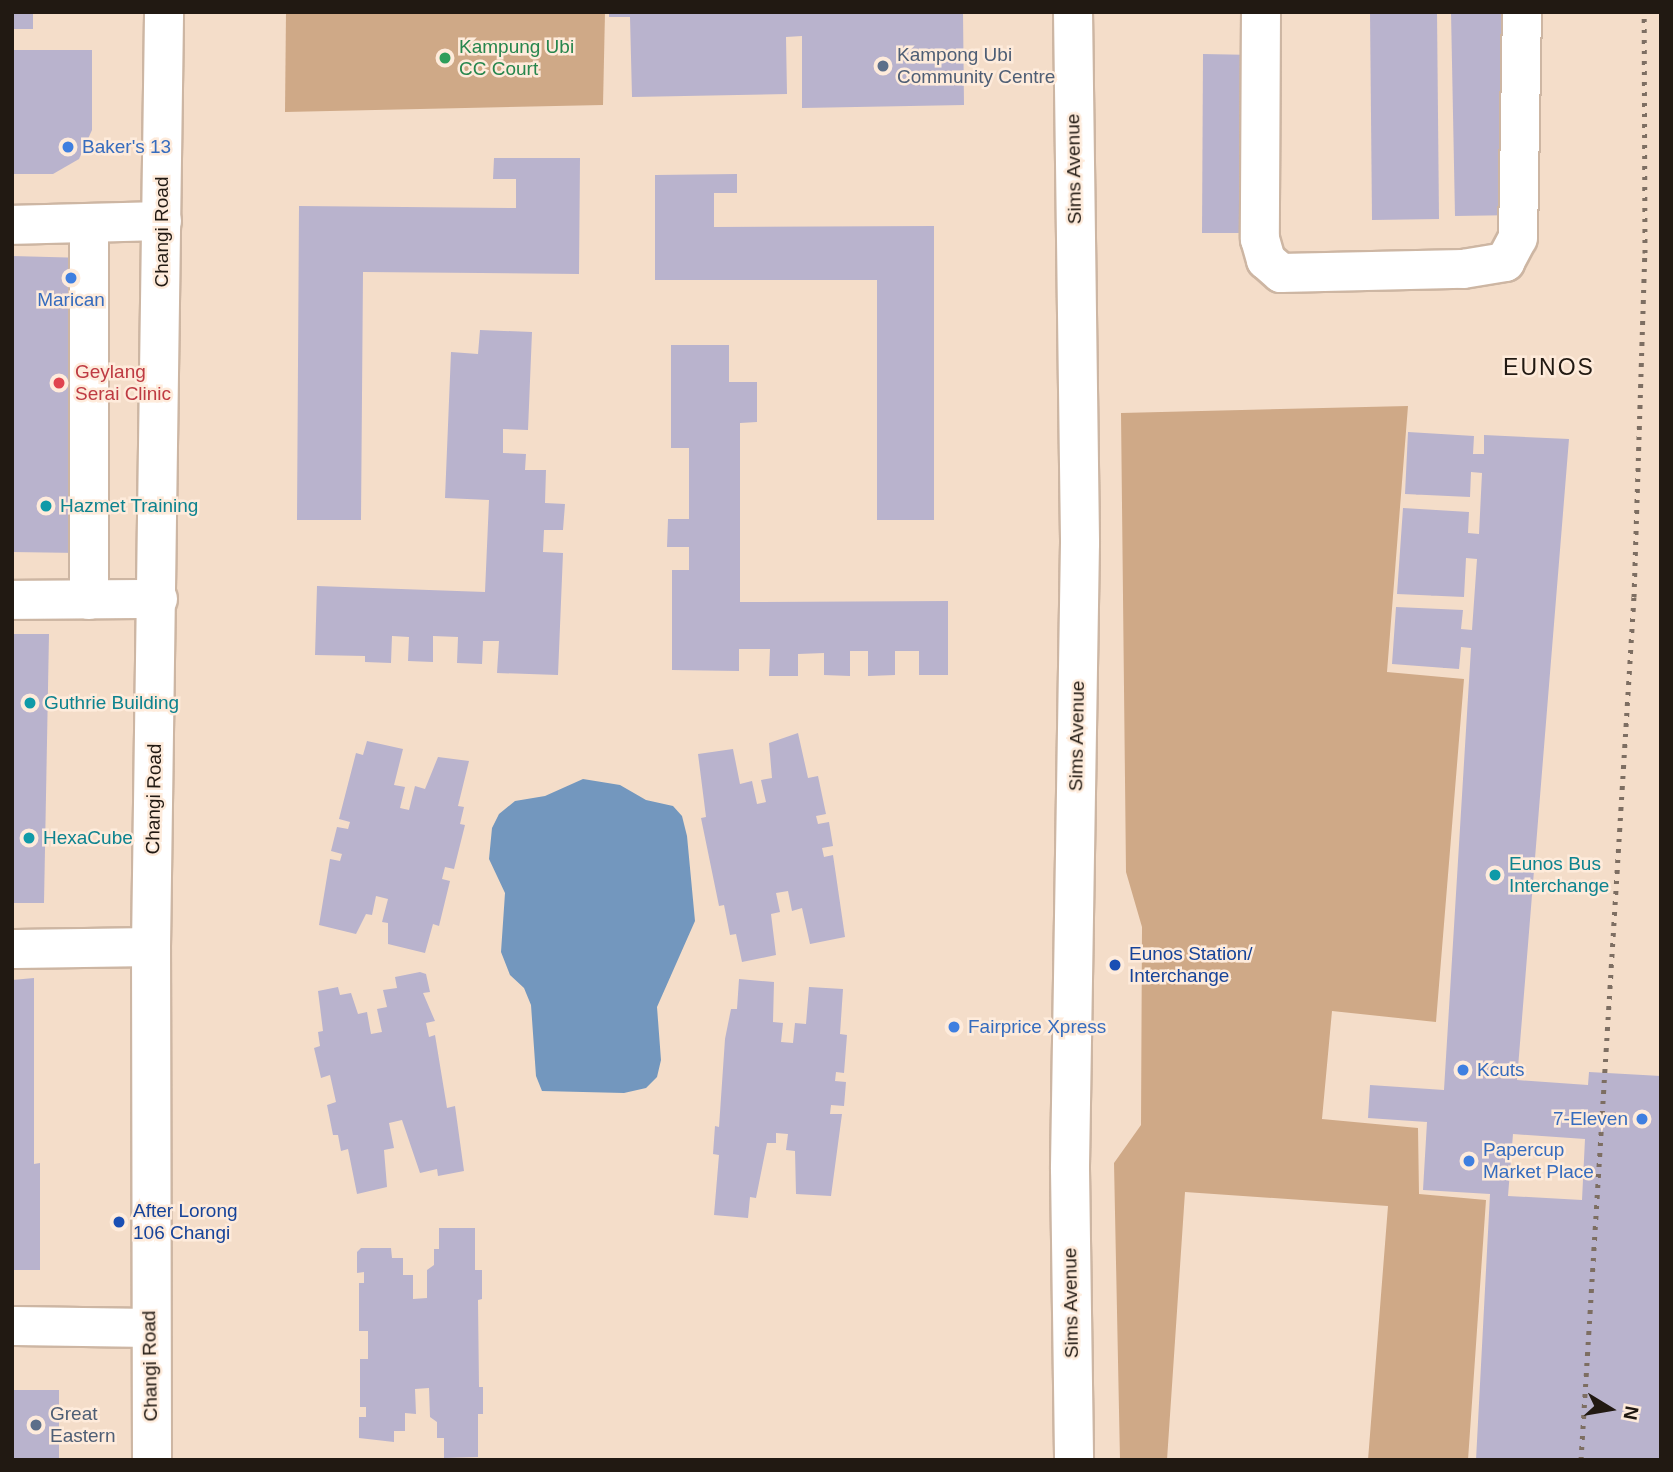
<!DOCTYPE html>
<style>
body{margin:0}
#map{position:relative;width:1673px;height:1472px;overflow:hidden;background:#f4ddc9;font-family:Arial,sans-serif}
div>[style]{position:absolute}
.green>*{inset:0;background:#cfa987}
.water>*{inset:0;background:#7397be}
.building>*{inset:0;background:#b9b3cd}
.roads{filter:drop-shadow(2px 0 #cdb6a3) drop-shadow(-2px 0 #cdb6a3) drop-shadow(0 2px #cdb6a3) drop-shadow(0 -2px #cdb6a3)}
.minor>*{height:38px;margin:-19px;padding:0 19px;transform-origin:19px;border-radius:19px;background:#fff}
.major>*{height:38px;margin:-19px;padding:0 19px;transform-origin:19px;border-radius:19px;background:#fff}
.rail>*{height:5px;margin-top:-2.5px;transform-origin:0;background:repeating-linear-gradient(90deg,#7d6e62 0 3.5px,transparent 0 10.5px)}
.dots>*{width:19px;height:19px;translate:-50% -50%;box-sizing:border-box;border:4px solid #feebdb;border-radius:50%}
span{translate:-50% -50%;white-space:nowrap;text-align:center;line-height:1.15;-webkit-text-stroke:5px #feebdb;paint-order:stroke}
.leisure-label{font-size:19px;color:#27864d}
.left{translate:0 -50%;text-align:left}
.service-label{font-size:19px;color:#4e5e75}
.shop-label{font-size:19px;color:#366cbe}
.right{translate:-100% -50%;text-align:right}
.street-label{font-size:19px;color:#211912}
.health-label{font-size:19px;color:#be3a42}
.culture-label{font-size:19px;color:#0d838f}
.transit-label{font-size:19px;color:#164399}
.quarter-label{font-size:23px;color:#211912;letter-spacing:2px}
.frame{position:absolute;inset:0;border:14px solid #211912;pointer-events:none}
.north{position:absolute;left:1575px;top:1374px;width:70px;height:70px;-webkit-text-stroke:5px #feebdb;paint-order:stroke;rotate:101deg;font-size:19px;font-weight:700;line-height:28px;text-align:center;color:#211912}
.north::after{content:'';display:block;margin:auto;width:24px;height:32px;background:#211912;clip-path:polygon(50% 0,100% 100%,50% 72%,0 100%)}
</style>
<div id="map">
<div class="green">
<div style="clip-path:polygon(286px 12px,605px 12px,603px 105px,285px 112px)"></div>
<div style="clip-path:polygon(1408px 406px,1387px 672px,1464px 679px,1436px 1022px,1332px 1011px,1322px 1119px,1418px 1128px,1419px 1194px,1486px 1200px,1468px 1460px,1368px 1460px,1388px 1206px,1185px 1192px,1167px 1460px,1120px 1460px,1114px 1163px,1141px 1125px,1142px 927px,1126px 872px,1121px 413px)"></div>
</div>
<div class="water">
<div style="clip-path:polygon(583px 779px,620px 785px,646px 800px,673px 806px,682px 816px,687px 836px,695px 921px,657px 1007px,661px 1060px,657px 1077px,646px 1088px,624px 1093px,542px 1091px,536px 1076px,531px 1005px,524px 988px,510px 975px,501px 952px,505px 893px,489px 859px,492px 828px,499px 814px,515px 801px,545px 796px)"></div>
</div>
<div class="building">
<div style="clip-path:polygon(12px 12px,33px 12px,33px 29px,12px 29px)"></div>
<div style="clip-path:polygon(609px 12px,963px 12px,964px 105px,802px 108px,802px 36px,786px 37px,787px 94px,632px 97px,630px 17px,609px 17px)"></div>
<div style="clip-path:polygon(1370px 12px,1437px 12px,1439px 219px,1372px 220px)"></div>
<div style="clip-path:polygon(1451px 12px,1515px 12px,1519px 215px,1455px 216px)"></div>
<div style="clip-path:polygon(12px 50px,92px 50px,92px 130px,79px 159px,53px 174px,12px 174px)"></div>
<div style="clip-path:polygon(1203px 54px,1256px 55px,1255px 233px,1202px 233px)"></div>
<div style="clip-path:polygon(494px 158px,580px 158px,579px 274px,363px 272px,361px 520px,297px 520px,299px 206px,516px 208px,516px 179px,493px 179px)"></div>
<div style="clip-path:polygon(737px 174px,737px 193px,714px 193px,714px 227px,934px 226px,934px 520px,877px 520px,877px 280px,655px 280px,655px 175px)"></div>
<div style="clip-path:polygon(12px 256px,86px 258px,79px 553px,12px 552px)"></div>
<div style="clip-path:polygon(480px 330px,532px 332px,528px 430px,503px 429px,503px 453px,526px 454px,525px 470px,546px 470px,545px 503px,565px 504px,563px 530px,544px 530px,543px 552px,563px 553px,558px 675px,497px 673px,499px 641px,483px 641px,482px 664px,457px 663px,458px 637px,433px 636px,433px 662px,408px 661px,409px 637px,392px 636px,391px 663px,365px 662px,365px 656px,315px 655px,317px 586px,485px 592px,489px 500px,445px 498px,451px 352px,478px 354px)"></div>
<div style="clip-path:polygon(671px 345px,729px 345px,729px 382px,757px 382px,757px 422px,740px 423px,740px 602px,948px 601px,948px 675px,919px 675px,919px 651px,895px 651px,895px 675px,868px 676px,868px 651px,850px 651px,850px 676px,824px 675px,824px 653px,798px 654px,798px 676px,769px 676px,770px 649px,739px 649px,739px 671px,672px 670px,672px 570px,689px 570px,689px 547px,667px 547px,668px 519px,689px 519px,689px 448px,671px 448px)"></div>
<div style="clip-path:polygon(evenodd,1408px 432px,1474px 436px,1473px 454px,1484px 454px,1484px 435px,1569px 439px,1517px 1080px,1588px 1085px,1589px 1072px,1661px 1076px,1661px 1460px,1476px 1460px,1490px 1194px,1423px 1190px,1427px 1122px,1368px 1118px,1370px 1085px,1444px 1090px,1471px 648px,1461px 647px,1459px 669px,1392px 664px,1396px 607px,1463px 610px,1461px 629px,1472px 630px,1477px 559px,1466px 558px,1464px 597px,1397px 594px,1403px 508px,1469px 512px,1468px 533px,1479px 534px,1482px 473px,1471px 472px,1470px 497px,1405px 494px,1408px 432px,1513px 1134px,1585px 1139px,1582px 1200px,1508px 1196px,1513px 1134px)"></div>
<div style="clip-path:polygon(12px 634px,49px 634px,44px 903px,12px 903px)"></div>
<div style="clip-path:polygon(798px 733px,808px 778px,818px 776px,826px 814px,816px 816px,818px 824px,829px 822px,833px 846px,822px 848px,824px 857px,833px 855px,845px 937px,810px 944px,802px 908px,792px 911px,788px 891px,776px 893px,780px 912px,771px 914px,776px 955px,742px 962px,736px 934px,730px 935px,724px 905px,719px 906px,701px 818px,706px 817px,698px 754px,733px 749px,740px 784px,752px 781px,757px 804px,766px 802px,761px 780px,772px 778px,769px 743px)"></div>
<div style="clip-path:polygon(367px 741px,403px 749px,394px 785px,405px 787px,400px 808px,409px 810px,415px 786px,425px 789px,438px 757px,469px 761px,458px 806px,464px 807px,460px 824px,465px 825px,454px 869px,445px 867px,442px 879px,450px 881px,439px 926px,433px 924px,425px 953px,388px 944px,388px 923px,382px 922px,388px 899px,376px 896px,372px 915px,366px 914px,356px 934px,319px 925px,330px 859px,340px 861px,342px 854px,331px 851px,337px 827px,348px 829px,350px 822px,339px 819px,356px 753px,363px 755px)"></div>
<div style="clip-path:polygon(420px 972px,426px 974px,430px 992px,423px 993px,435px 1021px,426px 1023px,429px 1037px,435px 1035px,447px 1108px,455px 1106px,464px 1171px,438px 1176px,437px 1169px,420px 1173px,402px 1120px,389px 1123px,394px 1148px,384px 1150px,387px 1187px,357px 1194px,348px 1149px,341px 1151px,338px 1135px,333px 1135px,327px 1105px,336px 1102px,330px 1075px,321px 1078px,314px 1048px,320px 1046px,318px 1032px,323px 1031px,318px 991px,338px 987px,340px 995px,351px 993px,358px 1014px,367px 1012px,371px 1034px,382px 1032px,377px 1009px,387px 1007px,383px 990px,397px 988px,395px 977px)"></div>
<div style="clip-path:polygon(34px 978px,34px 1164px,40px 1163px,40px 1270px,12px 1270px,12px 980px)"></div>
<div style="clip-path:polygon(739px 979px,774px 982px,773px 1022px,783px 1023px,781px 1042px,793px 1043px,795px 1023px,806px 1024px,809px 987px,843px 989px,840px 1034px,847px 1035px,844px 1073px,836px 1072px,835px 1081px,846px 1082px,844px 1106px,831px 1105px,830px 1114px,842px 1114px,831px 1196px,796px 1194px,795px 1151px,786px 1150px,788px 1134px,776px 1133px,776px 1143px,767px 1143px,756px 1198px,750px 1197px,748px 1218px,714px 1215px,719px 1155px,713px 1154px,715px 1126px,719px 1127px,725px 1039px,731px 1009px,737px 1009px)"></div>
<div style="clip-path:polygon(439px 1228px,475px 1228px,475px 1270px,482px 1270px,482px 1299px,478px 1300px,479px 1387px,483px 1387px,483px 1414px,478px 1414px,478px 1457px,444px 1458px,444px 1438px,437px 1438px,437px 1422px,430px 1417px,429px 1388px,415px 1389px,416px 1414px,405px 1413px,405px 1431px,394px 1431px,394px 1442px,359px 1438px,359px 1417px,366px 1417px,366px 1407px,360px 1407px,360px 1359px,368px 1359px,368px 1331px,359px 1331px,359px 1283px,364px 1283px,364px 1272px,357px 1273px,357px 1252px,361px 1248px,391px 1248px,392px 1258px,403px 1258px,403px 1275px,413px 1275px,413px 1299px,427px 1298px,427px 1270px,434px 1265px,434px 1249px,439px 1249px)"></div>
<div style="clip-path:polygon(12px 1390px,59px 1390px,59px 1460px,12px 1460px)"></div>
</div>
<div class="roads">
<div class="minor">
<div style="left:1261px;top:12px;width:227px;rotate:90.3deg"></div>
<div style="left:1260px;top:239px;width:22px;rotate:74deg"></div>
<div style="left:1266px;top:260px;width:20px;rotate:41deg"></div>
<div style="left:1281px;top:273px;width:182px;rotate:-1.3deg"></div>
<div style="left:1463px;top:269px;width:43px;rotate:-9.5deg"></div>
<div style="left:1505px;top:262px;width:27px;rotate:-62deg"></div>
<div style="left:1518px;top:238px;width:226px;rotate:-89deg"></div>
<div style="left:89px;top:224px;width:376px;rotate:90deg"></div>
<div style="left:12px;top:225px;width:150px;rotate:-1.5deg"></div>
<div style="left:12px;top:600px;width:146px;rotate:-0.4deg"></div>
<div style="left:12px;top:949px;width:139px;rotate:-0.8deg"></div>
<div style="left:12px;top:1326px;width:137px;rotate:0.8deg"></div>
</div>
<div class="major">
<div style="left:1073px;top:12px;width:531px;rotate:89.24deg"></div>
<div style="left:1080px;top:543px;width:626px;rotate:90.92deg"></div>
<div style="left:1070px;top:1169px;width:291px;rotate:89.2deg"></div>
<div style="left:152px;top:1460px;width:513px;rotate:-90.11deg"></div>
<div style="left:151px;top:947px;width:935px;rotate:-89.2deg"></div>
</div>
</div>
<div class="rail">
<div style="left:1581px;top:1460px;width:865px;rotate:-86.49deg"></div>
<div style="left:1634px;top:597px;width:344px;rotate:-88.2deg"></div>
<div style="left:1645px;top:253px;width:241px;rotate:-90.2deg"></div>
<div style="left:1661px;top:1460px;width:1px;rotate:-90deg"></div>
</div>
<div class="dots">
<div style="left:445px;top:58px;background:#2e9e5b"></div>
<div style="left:883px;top:66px;background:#5c6f8a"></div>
<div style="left:68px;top:147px;background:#3f7fe0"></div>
<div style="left:71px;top:278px;background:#3f7fe0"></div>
<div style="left:59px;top:383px;background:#e0444e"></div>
<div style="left:46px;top:506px;background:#0f9aa8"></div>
<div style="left:30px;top:703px;background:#0f9aa8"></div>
<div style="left:29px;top:838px;background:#0f9aa8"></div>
<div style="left:1495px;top:875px;background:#0f9aa8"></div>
<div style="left:1115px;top:965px;background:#1a4fb4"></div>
<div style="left:954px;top:1027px;background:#3f7fe0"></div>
<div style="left:1463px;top:1070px;background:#3f7fe0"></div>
<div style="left:1642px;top:1119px;background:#3f7fe0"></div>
<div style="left:1469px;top:1161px;background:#3f7fe0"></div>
<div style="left:119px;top:1222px;background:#1a4fb4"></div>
<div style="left:36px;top:1425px;background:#5c6f8a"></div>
</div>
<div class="leisure-label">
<span class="left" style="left:459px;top:58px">Kampung Ubi<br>CC Court</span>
</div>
<div class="service-label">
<span class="left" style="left:897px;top:66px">Kampong Ubi<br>Community Centre</span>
<span class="left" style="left:50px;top:1425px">Great<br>Eastern</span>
</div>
<div class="shop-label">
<span class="left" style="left:82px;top:147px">Baker's 13</span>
<span style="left:71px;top:300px">Marican</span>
<span class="left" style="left:968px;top:1027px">Fairprice Xpress</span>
<span class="left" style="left:1477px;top:1070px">Kcuts</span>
<span class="right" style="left:1628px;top:1119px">7-Eleven</span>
<span class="left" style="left:1483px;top:1161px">Papercup<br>Market Place</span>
</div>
<div class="street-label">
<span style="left:1074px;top:169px;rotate:-91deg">Sims Avenue</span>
<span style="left:162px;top:232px;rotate:-90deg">Changi Road</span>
<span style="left:1077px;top:736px;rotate:-89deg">Sims Avenue</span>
<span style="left:154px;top:799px;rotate:-89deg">Changi Road</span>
<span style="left:1071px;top:1303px;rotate:-91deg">Sims Avenue</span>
<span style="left:150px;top:1366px;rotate:-91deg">Changi Road</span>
</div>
<div class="health-label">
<span class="left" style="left:75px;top:383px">Geylang<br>Serai Clinic</span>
</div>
<div class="culture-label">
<span class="left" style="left:60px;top:506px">Hazmet Training</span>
<span class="left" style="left:44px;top:703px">Guthrie Building</span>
<span class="left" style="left:43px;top:838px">HexaCube</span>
<span class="left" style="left:1509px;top:875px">Eunos Bus<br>Interchange</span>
</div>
<div class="transit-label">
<span class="left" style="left:1129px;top:965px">Eunos Station/<br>Interchange</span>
<span class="left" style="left:133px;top:1222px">After Lorong<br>106 Changi</span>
</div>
<div class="quarter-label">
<span style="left:1549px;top:367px">EUNOS</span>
</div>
<div class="frame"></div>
<div class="north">N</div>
</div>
